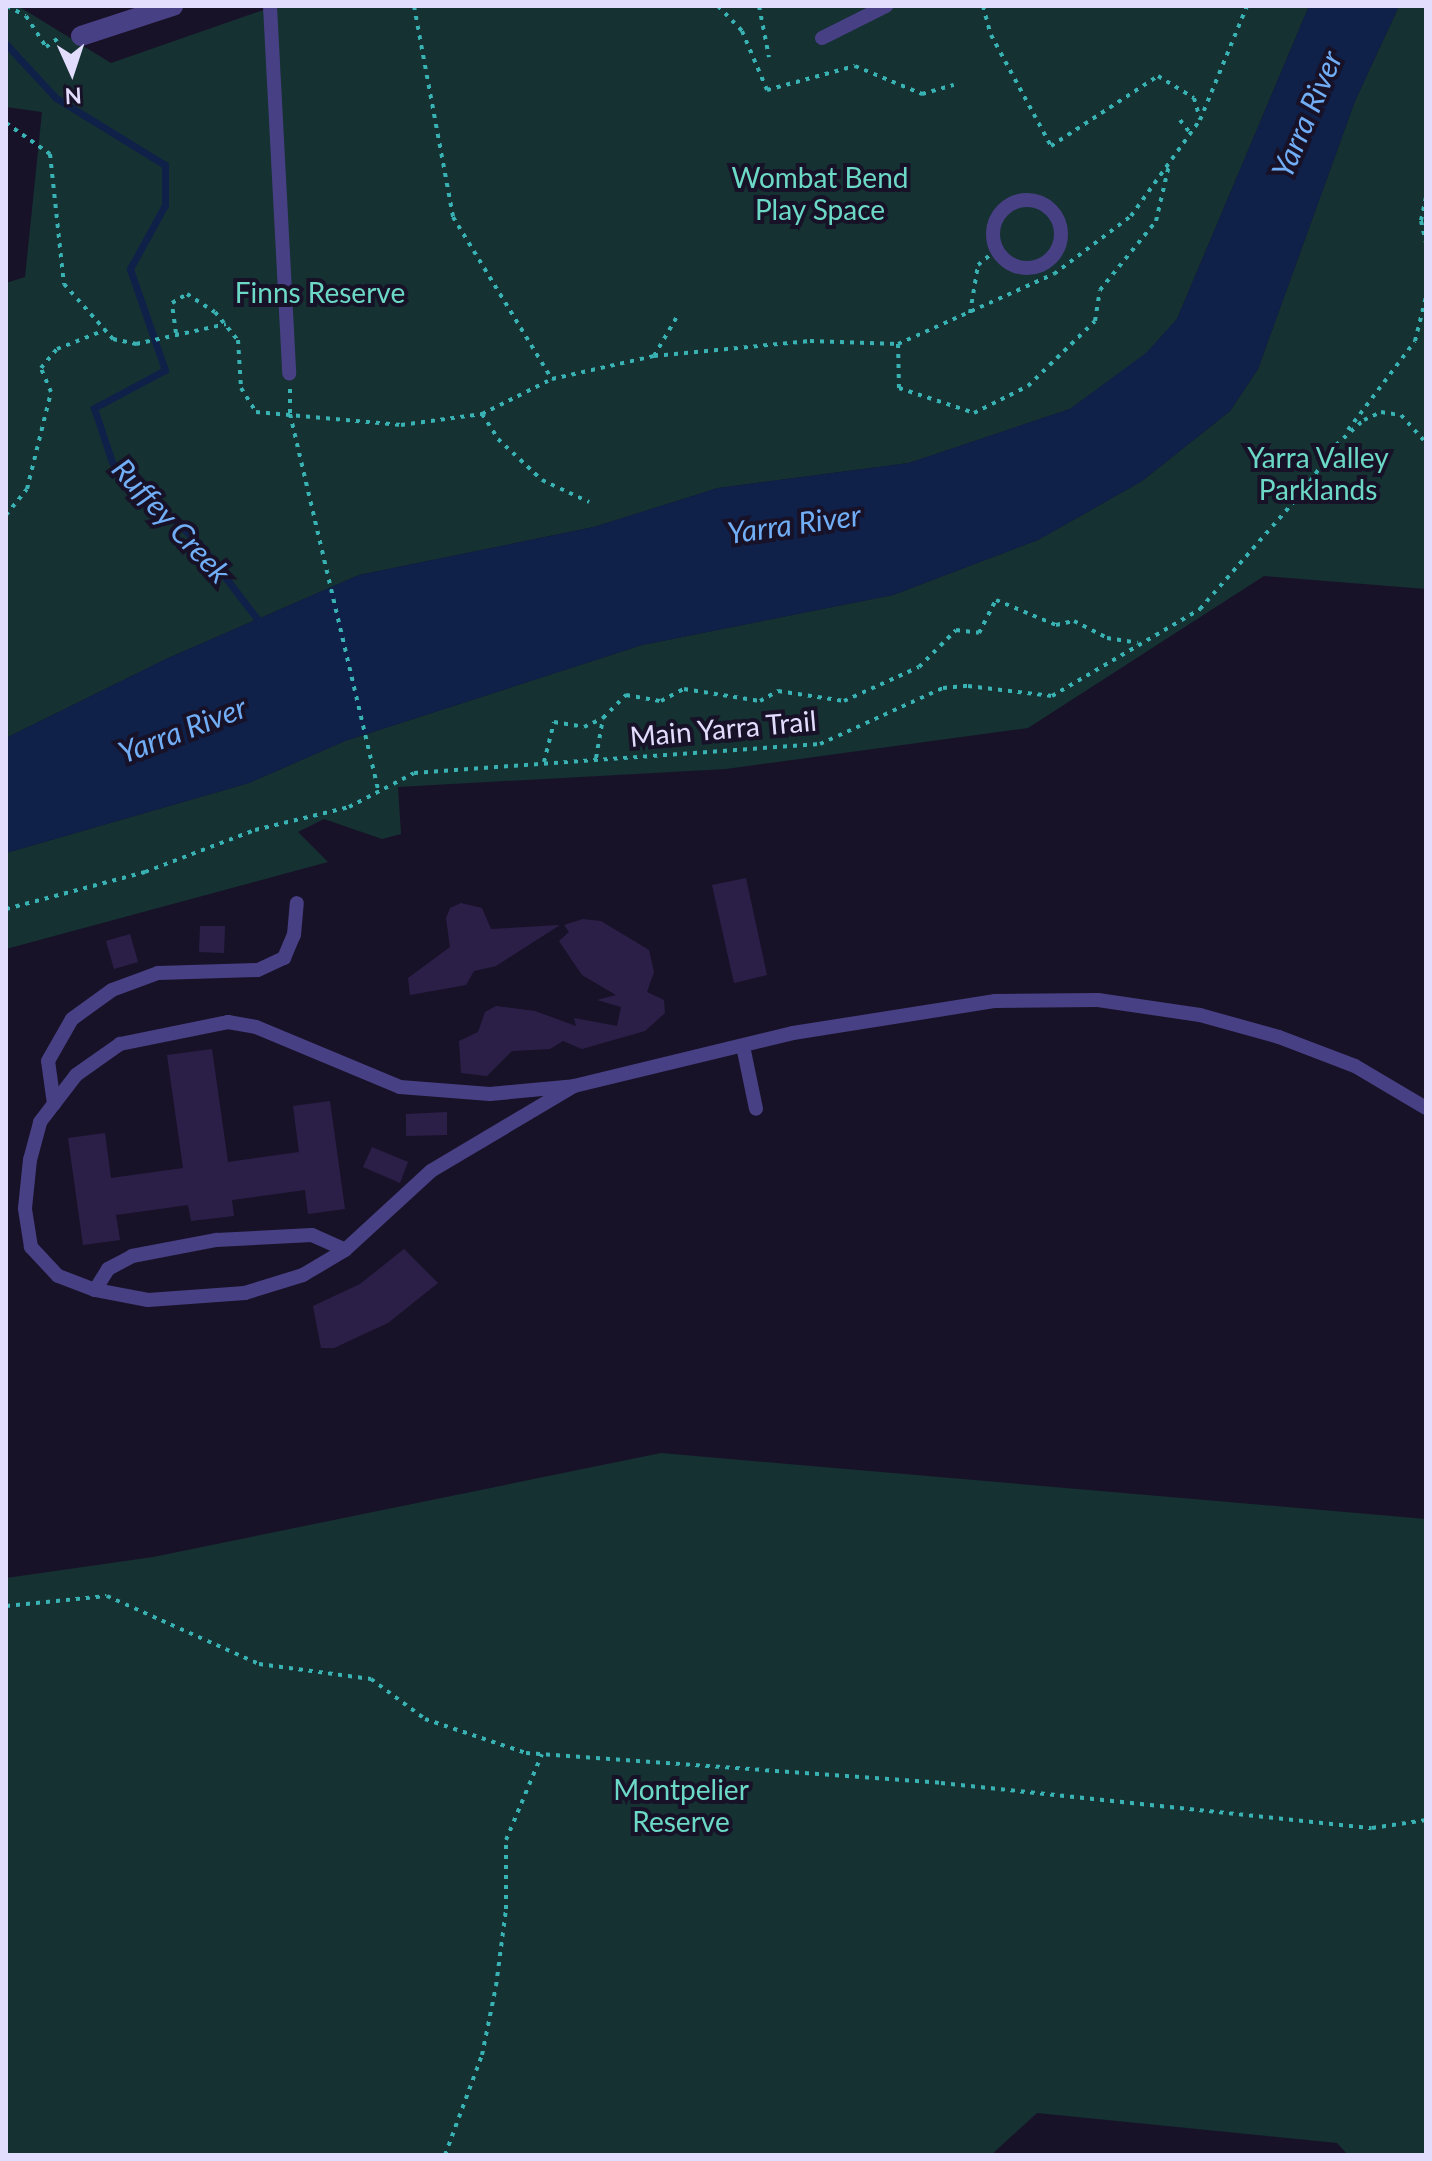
<!DOCTYPE html>
<style>
body{margin:0}
#map{position:relative;width:1432px;height:2161px;overflow:hidden;background:#181228;font-family:Lato,sans-serif}
div>[style]{position:absolute}
.green>*{inset:0;background:#153132}
.water>*{inset:0;background:#102149}
.stream>*{height:7px;margin:-3.5px;padding:0 3.5px;transform-origin:3.5px;border-radius:3.5px;background:#102149}
.building>*{inset:0;background:#2b1f48}
.path>*{height:4px;margin-top:-2px;transform-origin:0;background:repeating-linear-gradient(90deg,#39b2b4 0 4px,transparent 0 10px)}
.service>*{height:14px;margin:-7px;padding:0 7px;transform-origin:7px;border-radius:7px;background:#484084}
.service>.ring{margin:-7px;padding:0;box-sizing:content-box;background:none;border:14px solid #484084;border-radius:50%}
.minor>*{height:20px;margin:-10px;padding:0 10px;transform-origin:10px;border-radius:10px;background:#484084}
span{translate:-50% -50%;white-space:nowrap;text-align:center;line-height:1.15;-webkit-text-stroke:8px #181228;paint-order:stroke}
.park-label{font-size:28px;color:#6bd9c6}
.street-label{font-size:28px;color:#e2dcfd}
.water-label{font-size:30px;color:#71aef6;font-style:italic}
.frame{position:absolute;inset:0;border:8px solid #e2dcfd;pointer-events:none}
.north{position:absolute;left:32px;top:32px;width:80px;height:80px;-webkit-text-stroke:6px #181228;paint-order:stroke;rotate:177deg;font-size:22px;font-weight:700;line-height:32px;text-align:center;color:#e2dcfd}
.north::after{content:'';display:block;margin:auto;width:28px;height:36px;background:#e2dcfd;clip-path:polygon(50% 0,100% 100%,50% 72%,0 100%)}
</style>
<div id="map">
<div class="green">
<div style="clip-path:polygon(6px 6px,18px 6px,111px 63px,275px 6px,1309px 6px,1177px 319px,1147px 353px,1070px 409px,909px 463px,718px 488px,594px 527px,359px 575px,166px 659px,6px 738px,6px 283px,25px 277px,42px 112px,6px 107px)"></div>
<div style="clip-path:polygon(1399px 6px,1426px 6px,1426px 589px,1264px 576px,1028px 728px,726px 769px,398px 787px,401px 834px,382px 839px,324px 819px,298px 832px,328px 862px,6px 949px,6px 853px,249px 783px,345px 741px,642px 645px,893px 595px,1038px 540px,1142px 481px,1230px 411px,1258px 369px,1355px 101px)"></div>
<div style="clip-path:polygon(661px 1453px,1426px 1519px,1426px 2155px,1348px 2155px,1337px 2143px,1037px 2113px,991px 2155px,6px 2155px,6px 1578px,153px 1557px)"></div>
</div>
<div class="water">
<div style="clip-path:polygon(1309px 6px,1399px 6px,1355px 101px,1258px 369px,1230px 411px,1142px 481px,1038px 540px,893px 595px,642px 645px,345px 741px,249px 783px,6px 853px,6px 738px,166px 659px,359px 575px,594px 527px,718px 488px,909px 463px,1070px 409px,1146px 353px,1177px 319px)"></div>
</div>
<div class="stream">
<div style="left:6px;top:44px;width:74px;rotate:47.2deg"></div>
<div style="left:56px;top:98px;width:128px;rotate:31.6deg"></div>
<div style="left:165px;top:165px;width:40px;rotate:90deg"></div>
<div style="left:165px;top:205px;width:73px;rotate:118.7deg"></div>
<div style="left:130px;top:269px;width:107px;rotate:70.9deg"></div>
<div style="left:165px;top:370px;width:81px;rotate:151.8deg"></div>
<div style="left:94px;top:408px;width:57px;rotate:71.6deg"></div>
<div style="left:112px;top:462px;width:119px;rotate:43deg"></div>
<div style="left:199px;top:543px;width:103px;rotate:52.5deg"></div>
</div>
<div class="building">
<div style="clip-path:polygon(746px 878px,767px 975px,734px 983px,712px 885px)"></div>
<div style="clip-path:polygon(461px 903px,482px 908px,491px 929px,560px 925px,496px 966px,474px 971px,466px 985px,410px 995px,408px 978px,450px 947px,446px 918px,450px 908px)"></div>
<div style="clip-path:polygon(583px 919px,601px 921px,649px 950px,654px 972px,647px 992px,664px 1000px,665px 1013px,645px 1031px,582px 1049px,563px 1041px,550px 1049px,512px 1051px,487px 1076px,461px 1073px,459px 1041px,478px 1032px,485px 1012px,496px 1006px,535px 1011px,576px 1026px,574px 1018px,617px 1026px,621px 1007px,597px 1000px,616px 995px,582px 975px,559px 941px,569px 932px,564px 925px)"></div>
<div style="clip-path:polygon(200px 926px,225px 926px,224px 953px,199px 952px)"></div>
<div style="clip-path:polygon(130px 934px,138px 962px,114px 969px,106px 941px)"></div>
<div style="clip-path:polygon(212px 1049px,228px 1162px,299px 1152px,293px 1106px,330px 1101px,345px 1209px,308px 1214px,305px 1190px,232px 1200px,234px 1216px,191px 1221px,188px 1205px,116px 1215px,120px 1240px,83px 1245px,68px 1138px,105px 1133px,111px 1178px,183px 1168px,167px 1055px)"></div>
<div style="clip-path:polygon(447px 1112px,447px 1135px,406px 1136px,406px 1114px)"></div>
<div style="clip-path:polygon(372px 1147px,408px 1162px,400px 1183px,363px 1167px)"></div>
<div style="clip-path:polygon(404px 1249px,438px 1283px,388px 1323px,334px 1348px,321px 1348px,313px 1306px,360px 1284px)"></div>
</div>
<div class="path">
<div style="left:7px;top:6px;width:21px;rotate:28deg"></div>
<div style="left:26px;top:16px;width:37px;rotate:57deg"></div>
<div style="left:46px;top:47px;width:19px;rotate:-36deg"></div>
<div style="left:414px;top:6px;width:215px;rotate:79.5deg"></div>
<div style="left:453px;top:217px;width:190px;rotate:58.6deg"></div>
<div style="left:718px;top:6px;width:35px;rotate:46deg"></div>
<div style="left:742px;top:31px;width:64px;rotate:67deg"></div>
<div style="left:767px;top:90px;width:91px;rotate:-15.3deg"></div>
<div style="left:855px;top:66px;width:73px;rotate:22.7deg"></div>
<div style="left:922px;top:94px;width:33px;rotate:-16deg"></div>
<div style="left:759px;top:6px;width:52px;rotate:78.9deg"></div>
<div style="left:983px;top:6px;width:30px;rotate:75deg"></div>
<div style="left:991px;top:35px;width:126px;rotate:61.6deg"></div>
<div style="left:1051px;top:146px;width:128px;rotate:-33.2deg"></div>
<div style="left:1158px;top:76px;width:42px;rotate:31.4deg"></div>
<div style="left:1194px;top:98px;width:22px;rotate:74deg"></div>
<div style="left:1180px;top:120px;width:16px;rotate:52deg"></div>
<div style="left:6px;top:123px;width:54px;rotate:35.2deg"></div>
<div style="left:50px;top:154px;width:131px;rotate:83.9deg"></div>
<div style="left:64px;top:284px;width:74px;rotate:48.3deg"></div>
<div style="left:113px;top:339px;width:24px;rotate:12deg"></div>
<div style="left:136px;top:344px;width:92px;rotate:-12.5deg"></div>
<div style="left:1426px;top:197px;width:25px;rotate:102deg"></div>
<div style="left:1421px;top:221px;width:22px;rotate:77deg"></div>
<div style="left:970px;top:313px;width:49px;rotate:-80.5deg"></div>
<div style="left:978px;top:265px;width:25px;rotate:-40deg"></div>
<div style="left:176px;top:333px;width:30px;rotate:-98deg"></div>
<div style="left:172px;top:303px;width:17px;rotate:-31deg"></div>
<div style="left:187px;top:294px;width:33px;rotate:33deg"></div>
<div style="left:215px;top:312px;width:36px;rotate:51deg"></div>
<div style="left:238px;top:340px;width:48px;rotate:86.4deg"></div>
<div style="left:241px;top:388px;width:28px;rotate:58deg"></div>
<div style="left:256px;top:412px;width:146px;rotate:5.1deg"></div>
<div style="left:401px;top:425px;width:82px;rotate:-7.7deg"></div>
<div style="left:482px;top:414px;width:78px;rotate:-26.6deg"></div>
<div style="left:552px;top:379px;width:105px;rotate:-12.7deg"></div>
<div style="left:654px;top:356px;width:157px;rotate:-5.5deg"></div>
<div style="left:810px;top:341px;width:88px;rotate:2deg"></div>
<div style="left:898px;top:344px;width:171px;rotate:-24.2deg"></div>
<div style="left:1054px;top:274px;width:96px;rotate:-37deg"></div>
<div style="left:1131px;top:216px;width:118px;rotate:-54.3deg"></div>
<div style="left:1200px;top:120px;width:123px;rotate:-67.6deg"></div>
<div style="left:898px;top:344px;width:44px;rotate:88.7deg"></div>
<div style="left:899px;top:388px;width:79px;rotate:18.4deg"></div>
<div style="left:974px;top:413px;width:60px;rotate:-26.6deg"></div>
<div style="left:1028px;top:386px;width:93px;rotate:-44.1deg"></div>
<div style="left:1095px;top:321px;width:31px;rotate:-81deg"></div>
<div style="left:1100px;top:290px;width:89px;rotate:-50.9deg"></div>
<div style="left:1156px;top:221px;width:57px;rotate:-76.9deg"></div>
<div style="left:654px;top:356px;width:48px;rotate:-59.7deg"></div>
<div style="left:290px;top:389px;width:25px;rotate:90deg"></div>
<div style="left:290px;top:414px;width:385px;rotate:76.8deg"></div>
<div style="left:482px;top:414px;width:30px;rotate:57deg"></div>
<div style="left:498px;top:439px;width:60px;rotate:43deg"></div>
<div style="left:542px;top:480px;width:52px;rotate:25.1deg"></div>
<div style="left:1348px;top:430px;width:111px;rotate:-53deg"></div>
<div style="left:1415px;top:341px;width:45px;rotate:-76deg"></div>
<div style="left:6px;top:515px;width:33px;rotate:-51deg"></div>
<div style="left:27px;top:489px;width:100px;rotate:-76.1deg"></div>
<div style="left:51px;top:392px;width:26px;rotate:-113deg"></div>
<div style="left:41px;top:368px;width:25px;rotate:-50deg"></div>
<div style="left:57px;top:349px;width:52px;rotate:-21.6deg"></div>
<div style="left:596px;top:758px;width:41px;rotate:-80.1deg"></div>
<div style="left:544px;top:762px;width:41px;rotate:-76deg"></div>
<div style="left:554px;top:722px;width:30px;rotate:9deg"></div>
<div style="left:584px;top:727px;width:21px;rotate:-25deg"></div>
<div style="left:603px;top:718px;width:33px;rotate:-45deg"></div>
<div style="left:626px;top:695px;width:36px;rotate:10deg"></div>
<div style="left:661px;top:701px;width:26px;rotate:-28deg"></div>
<div style="left:684px;top:689px;width:77px;rotate:9deg"></div>
<div style="left:760px;top:701px;width:21px;rotate:-29deg"></div>
<div style="left:778px;top:691px;width:67px;rotate:8.6deg"></div>
<div style="left:844px;top:701px;width:82px;rotate:-24.4deg"></div>
<div style="left:919px;top:667px;width:52px;rotate:-45deg"></div>
<div style="left:956px;top:630px;width:23px;rotate:7deg"></div>
<div style="left:979px;top:633px;width:37px;rotate:-63deg"></div>
<div style="left:996px;top:600px;width:65px;rotate:22.6deg"></div>
<div style="left:1056px;top:625px;width:18px;rotate:-13deg"></div>
<div style="left:1074px;top:621px;width:37px;rotate:27deg"></div>
<div style="left:1107px;top:638px;width:31px;rotate:9deg"></div>
<div style="left:6px;top:909px;width:144px;rotate:-14.9deg"></div>
<div style="left:145px;top:872px;width:118px;rotate:-20.9deg"></div>
<div style="left:255px;top:830px;width:97px;rotate:-13.7deg"></div>
<div style="left:349px;top:807px;width:73px;rotate:-27.6deg"></div>
<div style="left:414px;top:773px;width:407px;rotate:-4.1deg"></div>
<div style="left:820px;top:744px;width:135px;rotate:-24.5deg"></div>
<div style="left:943px;top:688px;width:25px;rotate:-5deg"></div>
<div style="left:968px;top:686px;width:85px;rotate:6.8deg"></div>
<div style="left:1052px;top:696px;width:172px;rotate:-30.4deg"></div>
<div style="left:1200px;top:609px;width:158px;rotate:-48.8deg"></div>
<div style="left:1304px;top:490px;width:55px;rotate:-54.6deg"></div>
<div style="left:1336px;top:445px;width:38px;rotate:-42deg"></div>
<div style="left:1364px;top:420px;width:19px;rotate:-25deg"></div>
<div style="left:1381px;top:412px;width:20px;rotate:9deg"></div>
<div style="left:1401px;top:415px;width:38px;rotate:48deg"></div>
<div style="left:6px;top:1606px;width:101px;rotate:-5.7deg"></div>
<div style="left:107px;top:1596px;width:167px;rotate:24.1deg"></div>
<div style="left:259px;top:1664px;width:113px;rotate:7.6deg"></div>
<div style="left:371px;top:1679px;width:67px;rotate:36.5deg"></div>
<div style="left:425px;top:1719px;width:107px;rotate:18.6deg"></div>
<div style="left:526px;top:1753px;width:416px;rotate:4.1deg"></div>
<div style="left:941px;top:1783px;width:433px;rotate:6deg"></div>
<div style="left:1372px;top:1828px;width:55px;rotate:-8.4deg"></div>
<div style="left:445px;top:2155px;width:107px;rotate:-69.7deg"></div>
<div style="left:482px;top:2055px;width:70px;rotate:-78.5deg"></div>
<div style="left:496px;top:1986px;width:78px;rotate:-82.6deg"></div>
<div style="left:506px;top:1909px;width:69px;rotate:-90deg"></div>
<div style="left:506px;top:1840px;width:93px;rotate:-67.3deg"></div>
</div>
<div class="service">
<div style="left:270px;top:6px;width:368px;rotate:87deg"></div>
<div style="left:822px;top:38px;width:72px;rotate:-26.6deg"></div>
<div class="ring" style="left:993px;top:200px;width:54px;height:54px"></div>
<div style="left:743px;top:1046px;width:64px;rotate:78.3deg"></div>
<div style="left:574px;top:1086px;width:166px;rotate:149.3deg"></div>
<div style="left:431px;top:1171px;width:117px;rotate:137.4deg"></div>
<div style="left:345px;top:1250px;width:49px;rotate:149.2deg"></div>
<div style="left:303px;top:1275px;width:61px;rotate:162.8deg"></div>
<div style="left:245px;top:1293px;width:97px;rotate:175.9deg"></div>
<div style="left:148px;top:1300px;width:54px;rotate:-169.3deg"></div>
<div style="left:95px;top:1290px;width:40px;rotate:-159deg"></div>
<div style="left:58px;top:1276px;width:40px;rotate:-133deg"></div>
<div style="left:31px;top:1247px;width:39px;rotate:-99deg"></div>
<div style="left:25px;top:1208px;width:48px;rotate:-84.1deg"></div>
<div style="left:30px;top:1160px;width:39px;rotate:-75deg"></div>
<div style="left:40px;top:1122px;width:59px;rotate:-52.5deg"></div>
<div style="left:76px;top:1075px;width:54px;rotate:-35.2deg"></div>
<div style="left:120px;top:1044px;width:110px;rotate:-11.5deg"></div>
<div style="left:228px;top:1022px;width:28px;rotate:10deg"></div>
<div style="left:256px;top:1027px;width:156px;rotate:22.6deg"></div>
<div style="left:400px;top:1087px;width:90px;rotate:4.4deg"></div>
<div style="left:490px;top:1094px;width:84px;rotate:-5.4deg"></div>
<div style="left:574px;top:1086px;width:225px;rotate:-13.6deg"></div>
<div style="left:793px;top:1033px;width:205px;rotate:-9deg"></div>
<div style="left:995px;top:1001px;width:103px;rotate:-0.6deg"></div>
<div style="left:1098px;top:1000px;width:103px;rotate:8.4deg"></div>
<div style="left:1200px;top:1015px;width:82px;rotate:15.6deg"></div>
<div style="left:1279px;top:1037px;width:81px;rotate:20.9deg"></div>
<div style="left:1355px;top:1066px;width:82px;rotate:30.6deg"></div>
<div style="left:54px;top:1104px;width:43px;rotate:-97.9deg"></div>
<div style="left:48px;top:1061px;width:48px;rotate:-60.3deg"></div>
<div style="left:72px;top:1019px;width:49px;rotate:-35.9deg"></div>
<div style="left:112px;top:990px;width:49px;rotate:-20.3deg"></div>
<div style="left:158px;top:973px;width:100px;rotate:-1.7deg"></div>
<div style="left:258px;top:970px;width:29px;rotate:-25deg"></div>
<div style="left:284px;top:958px;width:25px;rotate:-67deg"></div>
<div style="left:294px;top:935px;width:32px;rotate:-85deg"></div>
<div style="left:95px;top:1290px;width:25px;rotate:-58deg"></div>
<div style="left:108px;top:1269px;width:27px;rotate:-28deg"></div>
<div style="left:132px;top:1256px;width:86px;rotate:-10.8deg"></div>
<div style="left:216px;top:1240px;width:96px;rotate:-3deg"></div>
<div style="left:312px;top:1235px;width:36px;rotate:24deg"></div>
</div>
<div class="minor">
<div style="left:81px;top:36px;width:97px;rotate:-18.1deg"></div>
</div>
<div class="park-label">
<span style="left:820px;top:193px">Wombat Bend<br>Play Space</span>
<span style="left:320px;top:292px">Finns Reserve</span>
<span style="left:1318px;top:473px">Yarra Valley<br>Parklands</span>
<span style="left:681px;top:1805px">Montpelier<br>Reserve</span>
</div>
<div class="street-label">
<span style="left:723px;top:728px;rotate:-5deg">Main Yarra Trail</span>
</div>
<div class="water-label">
<span style="left:1306px;top:114px;rotate:-67deg">Yarra River</span>
<span style="left:172px;top:520px;rotate:47deg">Ruffey Creek</span>
<span style="left:794px;top:523px;rotate:-8deg">Yarra River</span>
<span style="left:182px;top:729px;rotate:-21deg">Yarra River</span>
</div>
<div class="frame"></div>
<div class="north">N</div>
</div>
